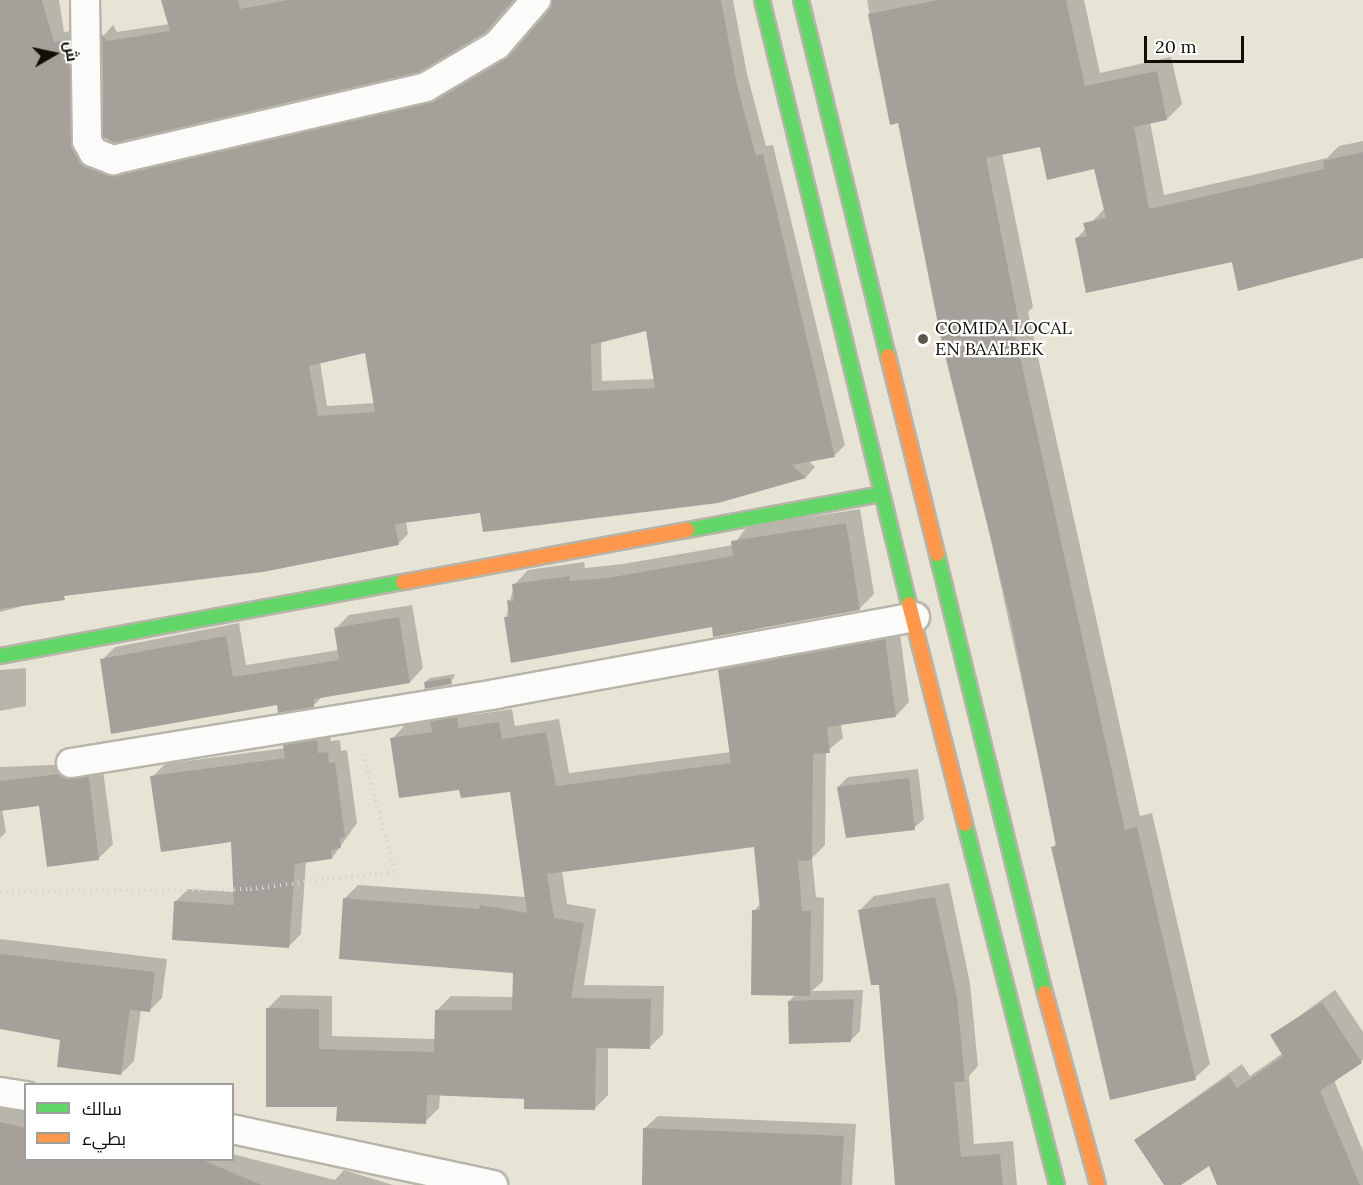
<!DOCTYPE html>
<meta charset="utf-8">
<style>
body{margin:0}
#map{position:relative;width:1363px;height:1185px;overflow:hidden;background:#e7e4d6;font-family:Lora,Cairo,serif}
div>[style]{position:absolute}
.shadow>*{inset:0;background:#0003}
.building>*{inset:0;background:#a6a09b}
.path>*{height:4px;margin-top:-2px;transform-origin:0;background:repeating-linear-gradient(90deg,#d7d6d2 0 1.5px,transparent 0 6px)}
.roads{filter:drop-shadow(2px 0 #b7b4a9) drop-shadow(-2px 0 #b7b4a9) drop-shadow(0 2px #b7b4a9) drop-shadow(0 -2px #b7b4a9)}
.street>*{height:28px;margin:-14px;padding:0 14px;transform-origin:14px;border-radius:14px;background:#fbfbf9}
.fast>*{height:14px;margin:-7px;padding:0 7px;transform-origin:7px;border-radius:7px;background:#63d668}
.slow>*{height:14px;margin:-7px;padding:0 7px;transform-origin:7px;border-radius:7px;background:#ff974d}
.dots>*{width:16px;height:16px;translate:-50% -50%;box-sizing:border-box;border:3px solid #fff;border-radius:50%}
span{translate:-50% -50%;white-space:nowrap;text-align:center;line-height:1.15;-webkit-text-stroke:4.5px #fff;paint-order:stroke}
.poi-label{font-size:18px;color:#100e06}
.left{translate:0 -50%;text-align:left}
.legend{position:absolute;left:24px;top:1083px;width:210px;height:78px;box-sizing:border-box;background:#fff;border:2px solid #9f9f9b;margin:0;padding:8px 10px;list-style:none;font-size:18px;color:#100e06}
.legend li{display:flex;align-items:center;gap:12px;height:30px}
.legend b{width:30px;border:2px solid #9f9f9b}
.north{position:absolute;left:24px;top:24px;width:60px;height:60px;-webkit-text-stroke:4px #fff;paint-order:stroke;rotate:81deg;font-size:16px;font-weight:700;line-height:24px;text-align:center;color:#100e06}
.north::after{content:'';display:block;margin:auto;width:21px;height:27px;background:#100e06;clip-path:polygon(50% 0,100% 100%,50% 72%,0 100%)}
.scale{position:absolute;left:1144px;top:36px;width:100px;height:27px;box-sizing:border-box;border:3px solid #100e06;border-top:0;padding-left:8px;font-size:18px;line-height:21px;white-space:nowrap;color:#100e06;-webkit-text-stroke:4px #fff;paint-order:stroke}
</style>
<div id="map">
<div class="shadow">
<div style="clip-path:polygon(evenodd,0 0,59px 0,64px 32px,79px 30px,96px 157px,446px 92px,518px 48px,550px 11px,552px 0,733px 0,747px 74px,766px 146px,773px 145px,845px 445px,835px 455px,808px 460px,815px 467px,806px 477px,718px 502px,481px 511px,406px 521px,408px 534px,398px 544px,69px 594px,0 612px,0 0,647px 329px,655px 379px,602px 381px,601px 341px,647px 329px,0 0,366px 351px,375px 403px,327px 406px,320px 362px,366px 351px)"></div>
<div style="clip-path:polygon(162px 0,514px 0,105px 136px,104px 35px,113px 25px,117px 32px,169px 24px)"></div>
<div style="clip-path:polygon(867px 0,1084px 0,1100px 73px,1171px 57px,1182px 104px,1167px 119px,1150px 122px,1164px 195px,1327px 158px,1339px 146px,1363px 141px,1363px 256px,1239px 290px,1233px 260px,1076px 239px,1105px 208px,1096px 168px,1042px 145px,1002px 153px,1033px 307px,1028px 312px,1140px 816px,1152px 813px,1210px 1064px,1195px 1078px,1053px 847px,1057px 843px,900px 122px,891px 123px)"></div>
<div style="clip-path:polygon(860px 509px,874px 594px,859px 609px,713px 625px,506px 617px,514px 585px,528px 570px,584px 562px,585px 568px,623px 564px,733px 545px,747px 527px)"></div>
<div style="clip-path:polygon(412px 605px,423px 668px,410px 682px,323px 696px,314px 705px,278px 704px,102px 660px,115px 647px,239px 623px,246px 665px,339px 650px,335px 629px,349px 615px)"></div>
<div style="clip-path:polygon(899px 626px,909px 702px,896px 716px,841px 724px,843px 738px,826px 752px,825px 845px,812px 858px,816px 897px,824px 898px,823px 981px,812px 991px,863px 990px,860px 1031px,850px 1041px,789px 1001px,796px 994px,754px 911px,761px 903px,755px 845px,562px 871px,567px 904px,596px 909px,584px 985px,664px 986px,663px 1034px,649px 1048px,608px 1047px,608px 1095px,594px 1109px,525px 1098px,440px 1094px,439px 1108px,425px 1122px,338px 1106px,267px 1009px,281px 995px,332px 996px,332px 1036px,436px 1039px,437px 1010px,451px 996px,514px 997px,515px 972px,344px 899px,358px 885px,526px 897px,511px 790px,461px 788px,392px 739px,405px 725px,432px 721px,445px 708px,470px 704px,472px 715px,512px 709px,515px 726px,559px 719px,569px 773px,731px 752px,719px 671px,733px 657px)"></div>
<div style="clip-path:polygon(26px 668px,26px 706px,0 711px,0 670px)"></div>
<div style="clip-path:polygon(455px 674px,451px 683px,425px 682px,430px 678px)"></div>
<div style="clip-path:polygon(329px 728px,331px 741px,340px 740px,341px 751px,347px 750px,357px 823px,332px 858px,306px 861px,301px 934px,288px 947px,175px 902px,188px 889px,235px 892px,232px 840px,152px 777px,165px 764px,285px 748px,297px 733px)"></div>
<div style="clip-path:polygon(102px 763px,113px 844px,99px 858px,40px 804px,2px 809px,6px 832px,0 838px,0 767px)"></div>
<div style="clip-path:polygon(918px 769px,924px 819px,914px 828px,838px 787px,848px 777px)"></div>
<div style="clip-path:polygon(949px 883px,970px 983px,978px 1066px,969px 1076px,974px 1144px,1013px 1141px,1017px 1185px,896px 1185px,880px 984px,860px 910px,874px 896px)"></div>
<div style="clip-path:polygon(0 939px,167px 959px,162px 998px,149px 1011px,141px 1009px,134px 1061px,121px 1074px,62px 1039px,0 1028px)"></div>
<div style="clip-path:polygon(1335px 990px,1363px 1032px,1363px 1060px,1334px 1080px,1363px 1151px,1363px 1185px,1219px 1185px,1209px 1164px,1178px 1185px,1166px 1185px,1136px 1140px,1242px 1064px,1250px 1076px,1283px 1053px,1272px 1036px)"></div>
<div style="clip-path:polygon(0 1102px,26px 1108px,26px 1160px,232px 1160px,232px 1154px,335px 1180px,344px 1170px,393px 1185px,0 1185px)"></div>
<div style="clip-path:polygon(658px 1116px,856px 1124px,852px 1185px,643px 1185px,645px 1128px)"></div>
</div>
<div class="building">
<div style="clip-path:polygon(evenodd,0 0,42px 0,54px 42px,69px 39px,72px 148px,86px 167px,116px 176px,434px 101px,509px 56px,552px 0,721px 0,737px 85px,756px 156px,763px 154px,835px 457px,792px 465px,806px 478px,718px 503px,483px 532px,480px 513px,395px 524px,399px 545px,263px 572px,64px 596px,65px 600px,0 609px,0 0,646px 331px,655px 388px,592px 391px,591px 345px,646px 331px,0 0,365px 353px,375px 412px,318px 416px,309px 366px,365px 353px)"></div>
<div style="clip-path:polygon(161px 0,238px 0,240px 9px,288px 0,514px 0,486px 32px,420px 72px,114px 143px,103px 137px,102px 34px,107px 41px,170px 31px)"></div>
<div style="clip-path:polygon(938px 0,1066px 0,1085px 86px,1157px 71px,1167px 120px,1134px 127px,1149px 209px,1324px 169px,1323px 161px,1363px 152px,1363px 258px,1238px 291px,1232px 262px,1086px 293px,1075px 238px,1087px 236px,1083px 223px,1106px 218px,1094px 169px,1047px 180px,1040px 147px,986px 158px,1019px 323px,1013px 325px,1125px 830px,1137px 827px,1196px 1080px,1110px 1100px,1051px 847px,1056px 846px,1011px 620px,941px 339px,898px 123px,890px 125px,868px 14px)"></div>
<div style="clip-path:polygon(846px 523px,860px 610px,713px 637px,712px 627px,511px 663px,504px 617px,509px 617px,507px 600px,514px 601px,512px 584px,570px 576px,570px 581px,607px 578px,733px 556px,731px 541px)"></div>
<div style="clip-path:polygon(399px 617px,410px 683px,314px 699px,314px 707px,278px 713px,277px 705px,111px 734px,100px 659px,226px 636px,233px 677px,339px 660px,334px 628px)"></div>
<div style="clip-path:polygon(885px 639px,896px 717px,827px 727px,830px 753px,813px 754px,812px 860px,798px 861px,802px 911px,811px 911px,810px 996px,751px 995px,752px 910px,760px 910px,754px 847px,547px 874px,554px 918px,584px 923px,571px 998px,651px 999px,650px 1049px,596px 1048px,595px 1110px,524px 1109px,524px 1099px,427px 1095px,426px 1124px,336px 1121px,337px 1107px,266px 1107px,266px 1008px,319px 1009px,319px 1049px,434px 1052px,435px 1010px,512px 1010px,513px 973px,339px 959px,343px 898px,479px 909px,480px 905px,527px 913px,510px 792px,461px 798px,459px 790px,399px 798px,390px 738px,432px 732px,430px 721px,457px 717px,458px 728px,499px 722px,502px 739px,546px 732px,556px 786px,731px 763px,718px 670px)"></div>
<div style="clip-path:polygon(450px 678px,452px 684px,425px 689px,424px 682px)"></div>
<div style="clip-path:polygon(317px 740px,318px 753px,328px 752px,329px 763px,335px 762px,345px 837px,340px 838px,341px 848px,331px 850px,332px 859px,295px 864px,289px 948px,172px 940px,174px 901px,234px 905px,231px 842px,161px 852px,150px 776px,285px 758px,283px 745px)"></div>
<div style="clip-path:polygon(59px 774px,89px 777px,99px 860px,47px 867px,39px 806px,0 811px,0 781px)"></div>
<div style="clip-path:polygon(909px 778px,915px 830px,846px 838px,837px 787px)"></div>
<div style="clip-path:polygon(935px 897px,957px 997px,965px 1082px,954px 1082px,961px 1157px,1000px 1154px,1003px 1185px,895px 1185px,879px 985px,871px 985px,858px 910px)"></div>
<div style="clip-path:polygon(0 954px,155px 972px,150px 1012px,130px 1010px,121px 1075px,57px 1067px,60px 1040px,0 1029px)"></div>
<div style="clip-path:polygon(854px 999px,851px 1042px,789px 1044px,788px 1001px)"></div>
<div style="clip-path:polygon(1322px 1002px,1362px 1063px,1320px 1091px,1360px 1185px,1217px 1185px,1209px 1166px,1181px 1185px,1164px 1185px,1134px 1140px,1229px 1076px,1237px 1088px,1283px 1056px,1270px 1035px)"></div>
<div style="clip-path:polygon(0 1122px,26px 1128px,26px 1160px,202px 1160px,262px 1185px,0 1185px)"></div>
<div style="clip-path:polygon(643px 1128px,844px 1136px,841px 1185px,642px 1185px)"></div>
</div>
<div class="path">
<div style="left:0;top:891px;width:250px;rotate:-0.5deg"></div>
<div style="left:250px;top:889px;width:146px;rotate:-7.1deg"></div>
<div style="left:395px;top:871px;width:121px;rotate:-105.3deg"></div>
</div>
<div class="roads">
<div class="street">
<div style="left:85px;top:0;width:141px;rotate:89.2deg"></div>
<div style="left:87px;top:141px;width:13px;rotate:61deg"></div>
<div style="left:93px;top:152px;width:22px;rotate:22deg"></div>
<div style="left:113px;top:160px;width:321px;rotate:-13.1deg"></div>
<div style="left:426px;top:87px;width:82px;rotate:-30.6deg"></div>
<div style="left:497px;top:45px;width:60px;rotate:-49.1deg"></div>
<div style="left:71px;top:763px;width:431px;rotate:-9.2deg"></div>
<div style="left:496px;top:694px;width:426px;rotate:-10.4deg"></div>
<div style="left:0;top:1092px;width:26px;rotate:9deg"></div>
<div style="left:232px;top:1129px;width:267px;rotate:12.1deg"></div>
</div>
<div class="fast">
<div style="left:762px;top:0;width:622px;rotate:76.32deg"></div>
<div style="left:801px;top:0;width:366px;rotate:76.3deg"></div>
<div style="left:687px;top:530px;width:198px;rotate:-10.5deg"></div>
<div style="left:937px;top:554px;width:452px;rotate:76.2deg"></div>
<div style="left:0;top:656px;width:410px;rotate:-10.4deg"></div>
<div style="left:965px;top:824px;width:373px;rotate:75.7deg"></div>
</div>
<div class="slow">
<div style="left:888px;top:356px;width:204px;rotate:76.1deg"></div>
<div style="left:403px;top:582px;width:289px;rotate:-10.4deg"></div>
<div style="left:909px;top:604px;width:227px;rotate:75.7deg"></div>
<div style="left:1045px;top:993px;width:199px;rotate:74.6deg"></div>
</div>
</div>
<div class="dots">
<div style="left:923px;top:339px;background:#5b594f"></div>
</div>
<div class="poi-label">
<span class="left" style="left:935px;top:339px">COMIDA LOCAL<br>EN BAALBEK</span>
</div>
<ul class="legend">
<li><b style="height:8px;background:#63d668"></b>سالك</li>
<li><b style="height:8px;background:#ff974d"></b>بطيء</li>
</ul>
<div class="north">ش</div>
<div class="scale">20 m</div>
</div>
